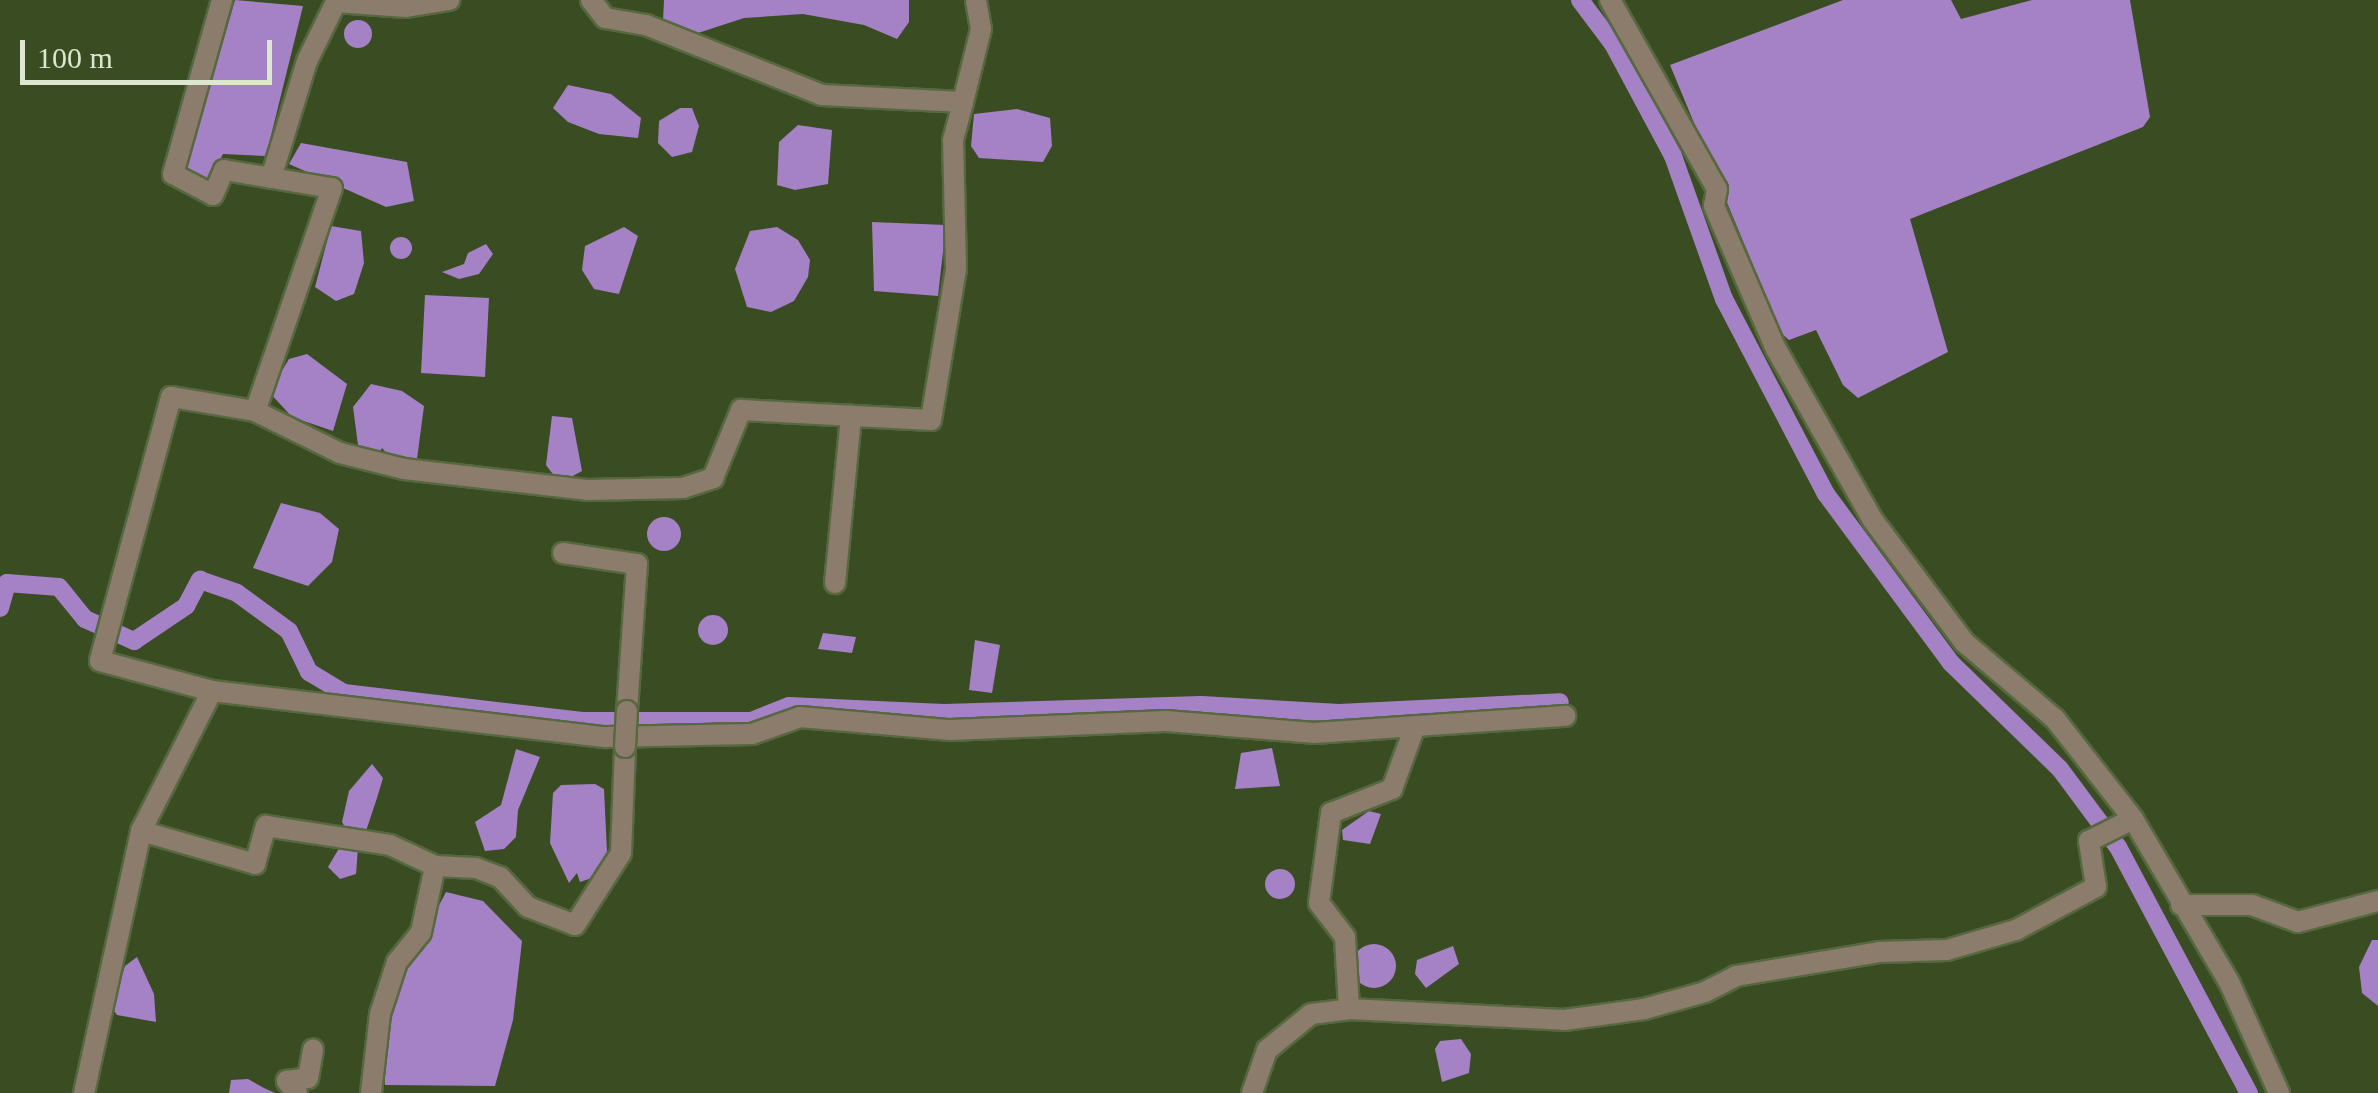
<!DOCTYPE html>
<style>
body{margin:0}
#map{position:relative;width:2378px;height:1093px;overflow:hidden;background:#3a4c21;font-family:Georgia,serif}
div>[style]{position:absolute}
.water>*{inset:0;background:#a581c6}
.round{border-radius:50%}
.canal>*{height:18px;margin:-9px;padding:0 9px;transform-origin:9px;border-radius:9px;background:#a581c6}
.roads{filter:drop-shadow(2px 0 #576840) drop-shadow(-2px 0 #576840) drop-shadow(0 2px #576840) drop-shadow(0 -2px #576840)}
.minor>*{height:20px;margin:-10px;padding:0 10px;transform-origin:10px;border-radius:10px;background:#8c7c6b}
.bridges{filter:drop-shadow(2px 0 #576840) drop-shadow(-2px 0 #576840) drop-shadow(0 2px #576840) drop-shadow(0 -2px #576840)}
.minor-bridge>*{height:20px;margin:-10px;padding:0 10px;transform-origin:10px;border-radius:10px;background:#8c7c6b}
span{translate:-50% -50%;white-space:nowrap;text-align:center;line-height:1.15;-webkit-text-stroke:10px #3a4c21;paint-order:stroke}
.scale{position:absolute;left:20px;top:40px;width:252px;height:45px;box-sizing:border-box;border:5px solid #dce7cf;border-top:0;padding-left:12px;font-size:30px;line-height:35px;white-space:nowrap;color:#dce7cf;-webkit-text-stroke:8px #3a4c21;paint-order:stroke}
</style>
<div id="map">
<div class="water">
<div style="clip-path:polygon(235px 0,303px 6px,266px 156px,223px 154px,209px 180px,185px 170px)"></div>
<div style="clip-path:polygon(664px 0,909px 0,909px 22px,897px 39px,864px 25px,803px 14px,744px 18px,695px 34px,663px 20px)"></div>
<div style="clip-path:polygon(1843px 0,1951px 0,1961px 19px,2032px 0,2130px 0,2150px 117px,2143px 127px,1910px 219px,1948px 352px,1858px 398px,1843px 385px,1816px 330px,1789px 340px,1781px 333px,1670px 65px)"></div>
<div class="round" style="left:344px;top:20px;width:28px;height:28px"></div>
<div style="clip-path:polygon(568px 85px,611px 94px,641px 118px,638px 138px,599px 134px,568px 122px,553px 108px)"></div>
<div style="clip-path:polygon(680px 108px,692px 108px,699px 126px,692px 152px,672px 157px,658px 143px,659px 121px)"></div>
<div style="clip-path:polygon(1017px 109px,1050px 118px,1052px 146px,1043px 162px,979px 158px,971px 146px,974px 114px)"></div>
<div style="clip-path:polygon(798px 125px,832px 130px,828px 184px,795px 190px,777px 185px,779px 142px)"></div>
<div style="clip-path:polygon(301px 143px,407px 162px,414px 201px,386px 207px,289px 164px)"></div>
<div style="clip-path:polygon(872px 222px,946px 225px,938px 296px,874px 291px)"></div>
<div style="clip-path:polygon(331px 226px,361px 231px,364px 263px,354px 294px,336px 301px,315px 287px)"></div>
<div style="clip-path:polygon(624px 227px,638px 236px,619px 294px,594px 289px,582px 270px,585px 246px)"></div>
<div style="clip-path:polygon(777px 227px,798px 240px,810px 260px,808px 277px,794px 301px,771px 312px,747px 307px,735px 269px,750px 231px)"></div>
<div class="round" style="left:390px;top:237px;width:22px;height:22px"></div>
<div style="clip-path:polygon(486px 244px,493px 254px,479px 274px,459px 279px,442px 272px,464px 264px,468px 253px)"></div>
<div style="clip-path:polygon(425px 295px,489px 298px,485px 377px,421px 373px)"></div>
<div style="clip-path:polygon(307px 354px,347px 384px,333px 431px,292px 417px,269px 392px,289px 359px)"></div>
<div style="clip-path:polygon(371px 384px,402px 391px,424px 406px,417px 459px,393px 460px,382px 448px,377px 456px,358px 445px,353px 407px)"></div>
<div style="clip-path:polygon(552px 416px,572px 418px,582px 471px,569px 478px,555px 477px,546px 465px)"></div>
<div style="clip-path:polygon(281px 503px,320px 513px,339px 529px,332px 562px,308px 586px,253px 568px)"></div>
<div class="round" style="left:647px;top:517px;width:34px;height:34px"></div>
<div class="round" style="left:698px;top:615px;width:30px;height:30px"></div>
<div style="clip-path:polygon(823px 633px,856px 637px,852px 653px,818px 649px)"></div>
<div style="clip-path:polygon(975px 640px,1000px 645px,992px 693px,969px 690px)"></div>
<div style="clip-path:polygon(1272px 748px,1280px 786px,1235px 789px,1241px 753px)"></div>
<div style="clip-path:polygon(516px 749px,540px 757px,518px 810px,516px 837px,504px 849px,485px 851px,475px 822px,501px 805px)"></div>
<div style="clip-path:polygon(372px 764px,383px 778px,377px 798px,366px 831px,348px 833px,342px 822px,349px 791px)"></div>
<div style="clip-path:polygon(595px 784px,604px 789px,607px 852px,601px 875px,580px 882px,577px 873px,569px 883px,550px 843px,553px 793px,561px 785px)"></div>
<div style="clip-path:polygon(1369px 811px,1381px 814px,1370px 844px,1343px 840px,1342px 830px)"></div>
<div style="clip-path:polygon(341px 845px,358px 848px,356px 874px,340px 879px,328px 867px)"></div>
<div class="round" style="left:1265px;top:869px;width:30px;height:30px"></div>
<div style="clip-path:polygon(446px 892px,483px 901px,522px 941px,513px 1020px,495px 1086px,385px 1085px,383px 1045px,394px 991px)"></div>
<div style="clip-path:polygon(2372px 940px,2378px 940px,2378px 1006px,2362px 993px,2359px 967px)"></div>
<div class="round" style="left:1352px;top:944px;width:44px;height:44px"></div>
<div style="clip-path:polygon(1453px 946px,1459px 964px,1426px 988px,1415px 974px,1417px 960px)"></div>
<div style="clip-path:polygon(137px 957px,154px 994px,156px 1022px,117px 1015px,112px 1008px,125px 966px)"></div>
<div style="clip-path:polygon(1461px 1039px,1471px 1054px,1469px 1073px,1442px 1082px,1435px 1049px,1440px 1041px)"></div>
<div style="clip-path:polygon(248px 1079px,264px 1088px,275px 1093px,229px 1093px,231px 1080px)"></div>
</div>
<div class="canal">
<div style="left:1580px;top:0;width:55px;rotate:53.1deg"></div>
<div style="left:1613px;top:44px;width:127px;rotate:61.8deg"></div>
<div style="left:1673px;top:156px;width:152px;rotate:70.4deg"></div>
<div style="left:1724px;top:299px;width:220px;rotate:62.4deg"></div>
<div style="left:1826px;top:494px;width:210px;rotate:53.5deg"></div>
<div style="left:1951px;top:663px;width:152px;rotate:44.2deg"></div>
<div style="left:2060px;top:769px;width:97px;rotate:53.4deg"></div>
<div style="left:2118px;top:847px;width:279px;rotate:62deg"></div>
<div style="left:0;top:608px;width:26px;rotate:-74deg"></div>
<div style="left:7px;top:583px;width:52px;rotate:4.4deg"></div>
<div style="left:59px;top:587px;width:41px;rotate:50.9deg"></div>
<div style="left:85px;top:619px;width:54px;rotate:24.2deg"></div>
<div style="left:134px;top:641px;width:63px;rotate:-33.9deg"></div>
<div style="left:186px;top:606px;width:30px;rotate:-62deg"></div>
<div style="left:200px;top:580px;width:39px;rotate:19deg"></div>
<div style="left:237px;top:593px;width:64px;rotate:36.2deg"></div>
<div style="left:289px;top:631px;width:46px;rotate:64deg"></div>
<div style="left:309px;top:672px;width:41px;rotate:31deg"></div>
<div style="left:344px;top:693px;width:240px;rotate:6.7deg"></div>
<div style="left:582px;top:721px;width:169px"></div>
<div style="left:751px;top:721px;width:41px;rotate:-21.5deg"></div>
<div style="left:789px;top:706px;width:155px;rotate:2.6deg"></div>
<div style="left:944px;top:713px;width:257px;rotate:-1.8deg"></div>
<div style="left:1201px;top:705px;width:138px;rotate:3.3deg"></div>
<div style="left:1339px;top:713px;width:221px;rotate:-2.8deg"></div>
</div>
<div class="roads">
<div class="minor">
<div style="left:222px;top:0;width:181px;rotate:105.7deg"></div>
<div style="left:173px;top:174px;width:45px;rotate:27.7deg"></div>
<div style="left:213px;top:195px;width:27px;rotate:-66deg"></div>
<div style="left:224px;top:170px;width:109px;rotate:9.5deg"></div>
<div style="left:332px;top:188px;width:236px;rotate:109deg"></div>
<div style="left:255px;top:411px;width:85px;rotate:-170.5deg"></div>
<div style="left:171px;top:397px;width:273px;rotate:105.1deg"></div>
<div style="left:100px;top:661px;width:116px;rotate:15deg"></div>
<div style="left:212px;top:691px;width:397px;rotate:6.7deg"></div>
<div style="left:606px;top:737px;width:146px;rotate:-1.2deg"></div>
<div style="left:752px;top:734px;width:51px;rotate:-19.5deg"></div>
<div style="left:800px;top:717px;width:151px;rotate:5deg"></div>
<div style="left:950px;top:730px;width:216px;rotate:-2.4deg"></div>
<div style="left:1166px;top:721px;width:148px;rotate:4.6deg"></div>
<div style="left:1314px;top:733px;width:252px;rotate:-3.9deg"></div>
<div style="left:591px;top:0;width:23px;rotate:52deg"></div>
<div style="left:605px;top:18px;width:42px;rotate:9.7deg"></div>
<div style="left:646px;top:25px;width:189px;rotate:21.7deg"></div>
<div style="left:822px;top:95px;width:141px;rotate:2.8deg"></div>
<div style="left:963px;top:102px;width:75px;rotate:-76.1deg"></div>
<div style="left:981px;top:29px;width:29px;rotate:-100deg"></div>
<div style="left:1610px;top:0;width:217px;rotate:60.5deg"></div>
<div style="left:1717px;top:189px;width:17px;rotate:100deg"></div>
<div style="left:1714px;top:206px;width:156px;rotate:66.6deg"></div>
<div style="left:1776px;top:349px;width:195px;rotate:60.5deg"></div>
<div style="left:1872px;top:519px;width:154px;rotate:53.2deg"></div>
<div style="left:1964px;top:642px;width:119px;rotate:40.2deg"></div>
<div style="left:2055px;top:719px;width:127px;rotate:52deg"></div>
<div style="left:2133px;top:819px;width:191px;rotate:59.5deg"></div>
<div style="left:2230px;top:984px;width:120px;rotate:65.8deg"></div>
<div style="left:271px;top:178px;width:122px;rotate:-72.9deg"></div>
<div style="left:307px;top:61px;width:66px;rotate:-63.8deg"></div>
<div style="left:336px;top:2px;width:70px;rotate:4.1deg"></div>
<div style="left:406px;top:7px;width:44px;rotate:-9.2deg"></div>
<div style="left:255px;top:411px;width:95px;rotate:26.3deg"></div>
<div style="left:340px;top:453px;width:66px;rotate:14deg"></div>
<div style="left:404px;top:469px;width:184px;rotate:6.5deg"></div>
<div style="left:587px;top:490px;width:96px;rotate:-1.2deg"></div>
<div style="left:683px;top:488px;width:32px;rotate:-18deg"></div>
<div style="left:713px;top:478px;width:74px;rotate:-67.6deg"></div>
<div style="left:741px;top:410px;width:190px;rotate:3deg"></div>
<div style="left:931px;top:420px;width:153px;rotate:-80.6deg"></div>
<div style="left:956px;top:269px;width:129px;rotate:-91.3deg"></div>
<div style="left:953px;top:140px;width:39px;rotate:-75deg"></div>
<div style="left:563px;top:553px;width:75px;rotate:8.5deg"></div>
<div style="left:637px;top:564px;width:147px;rotate:93.9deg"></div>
<div style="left:835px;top:583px;width:168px;rotate:-84.5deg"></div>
<div style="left:212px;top:691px;width:157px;rotate:116.9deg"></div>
<div style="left:141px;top:831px;width:119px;rotate:16.1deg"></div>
<div style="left:255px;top:864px;width:40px;rotate:-74deg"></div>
<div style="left:266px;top:826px;width:125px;rotate:8.7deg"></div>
<div style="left:390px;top:845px;width:50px;rotate:25deg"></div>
<div style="left:435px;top:866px;width:41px;rotate:2.8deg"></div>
<div style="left:476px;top:868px;width:26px;rotate:21deg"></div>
<div style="left:500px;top:877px;width:41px;rotate:47deg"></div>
<div style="left:528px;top:907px;width:50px;rotate:21deg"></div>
<div style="left:575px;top:925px;width:85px;rotate:-57.4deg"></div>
<div style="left:621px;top:853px;width:106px;rotate:-87.8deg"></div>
<div style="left:2181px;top:905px;width:71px"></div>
<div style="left:2252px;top:905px;width:49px;rotate:20.3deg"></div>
<div style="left:2298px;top:922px;width:83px;rotate:-14.7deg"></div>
<div style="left:1349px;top:1009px;width:72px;rotate:-93.2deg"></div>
<div style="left:1345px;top:937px;width:43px;rotate:-127.4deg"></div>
<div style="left:1319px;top:903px;width:91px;rotate:-82.4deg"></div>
<div style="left:1331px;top:813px;width:66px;rotate:-21.5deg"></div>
<div style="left:1392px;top:789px;width:67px;rotate:-69.9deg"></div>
<div style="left:84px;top:1093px;width:268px;rotate:-77.7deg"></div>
<div style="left:297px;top:1093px;width:16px;rotate:-130deg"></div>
<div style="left:287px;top:1081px;width:21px;rotate:-8deg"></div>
<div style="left:308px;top:1078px;width:29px;rotate:-80deg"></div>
<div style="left:371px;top:1093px;width:80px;rotate:-83.5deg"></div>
<div style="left:380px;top:1014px;width:55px;rotate:-71.9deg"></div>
<div style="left:397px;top:962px;width:38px;rotate:-51deg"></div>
<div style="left:421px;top:932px;width:67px;rotate:-78deg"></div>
<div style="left:1252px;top:1093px;width:46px;rotate:-70.8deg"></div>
<div style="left:1267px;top:1050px;width:57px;rotate:-39.3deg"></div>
<div style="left:1311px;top:1014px;width:38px;rotate:-7deg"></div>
<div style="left:1349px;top:1009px;width:215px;rotate:2.9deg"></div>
<div style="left:1564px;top:1020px;width:81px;rotate:-7.8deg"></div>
<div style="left:1644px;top:1009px;width:63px;rotate:-15.6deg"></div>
<div style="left:1705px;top:992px;width:35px;rotate:-27deg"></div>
<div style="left:1736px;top:976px;width:145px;rotate:-9.5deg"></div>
<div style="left:1879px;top:952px;width:68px;rotate:-1.7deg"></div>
<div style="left:1947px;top:950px;width:72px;rotate:-16.2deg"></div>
<div style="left:2016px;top:930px;width:91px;rotate:-28.3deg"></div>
<div style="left:2096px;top:887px;width:47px;rotate:-98.7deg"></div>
<div style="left:2089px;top:841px;width:49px;rotate:-26.6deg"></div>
</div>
</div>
<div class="bridges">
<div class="minor-bridge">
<div style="left:625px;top:747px;width:36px;rotate:-87deg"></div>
</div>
</div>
<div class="scale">100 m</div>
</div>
